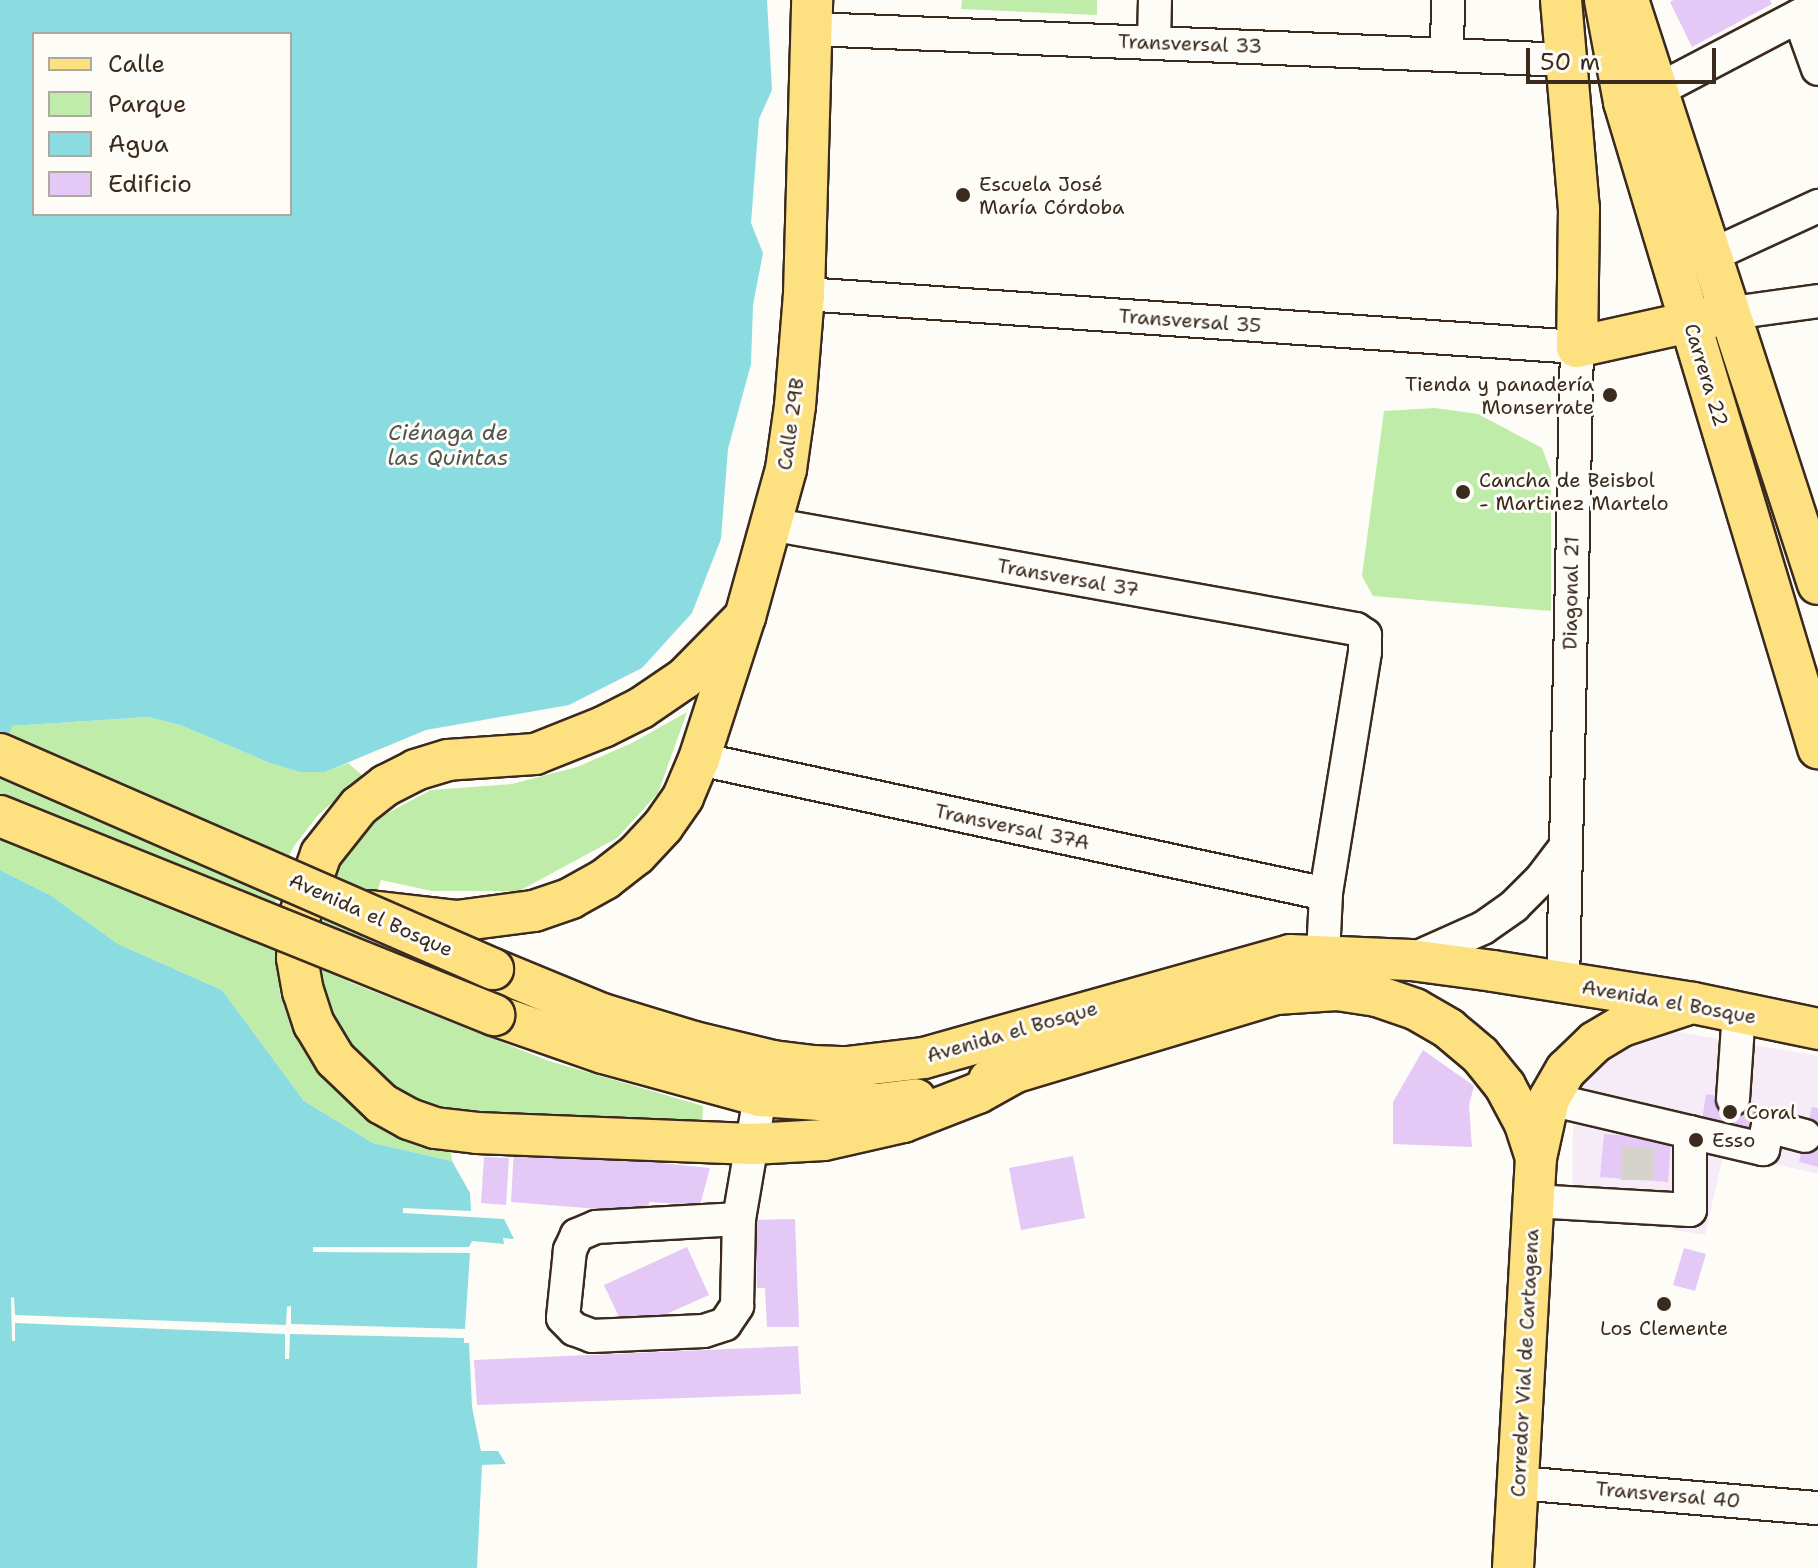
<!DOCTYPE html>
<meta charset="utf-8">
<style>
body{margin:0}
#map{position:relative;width:1818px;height:1568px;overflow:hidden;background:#fdfcf7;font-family:"Shantell Sans",sans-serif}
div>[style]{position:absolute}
.built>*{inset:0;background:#f6ecf7}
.green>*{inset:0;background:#bfeca9}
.water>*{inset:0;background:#8adce1}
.building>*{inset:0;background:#e4c8f6}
.minor-tunnel>*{height:32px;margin-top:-16px;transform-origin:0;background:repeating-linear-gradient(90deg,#d6d2cc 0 32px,transparent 0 48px)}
.roads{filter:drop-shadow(2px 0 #3b2a1e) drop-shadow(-2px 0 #3b2a1e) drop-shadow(0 2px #3b2a1e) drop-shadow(0 -2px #3b2a1e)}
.minor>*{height:32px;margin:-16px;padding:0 16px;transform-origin:16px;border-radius:16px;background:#fdfcf7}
.major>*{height:40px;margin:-20px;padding:0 20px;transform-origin:20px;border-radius:20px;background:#fde080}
.bridges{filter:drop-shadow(2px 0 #3b2a1e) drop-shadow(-2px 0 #3b2a1e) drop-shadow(0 2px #3b2a1e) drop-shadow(0 -2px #3b2a1e)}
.major-bridge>*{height:40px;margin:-20px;padding:0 20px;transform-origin:20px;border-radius:20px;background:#fde080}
.dots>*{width:22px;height:22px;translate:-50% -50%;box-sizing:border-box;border:4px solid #fdfcf7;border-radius:50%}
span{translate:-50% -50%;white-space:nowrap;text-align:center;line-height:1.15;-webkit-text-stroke:6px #fdfcf7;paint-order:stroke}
.street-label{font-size:20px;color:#3b2a1e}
.poi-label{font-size:20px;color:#3b2a1e}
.left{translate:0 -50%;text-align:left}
.right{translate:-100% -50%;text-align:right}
.water-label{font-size:22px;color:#4f564f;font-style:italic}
.legend{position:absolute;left:32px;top:32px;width:260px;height:184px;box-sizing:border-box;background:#fdfcf7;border:2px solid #afa8a0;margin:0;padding:10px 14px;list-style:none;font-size:24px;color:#3b2a1e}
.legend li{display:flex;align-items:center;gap:16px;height:40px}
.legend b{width:40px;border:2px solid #afa8a0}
.scale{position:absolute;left:1526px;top:48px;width:190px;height:36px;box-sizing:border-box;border:4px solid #3b2a1e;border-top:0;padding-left:10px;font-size:24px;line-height:28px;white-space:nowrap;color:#3b2a1e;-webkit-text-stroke:6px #fdfcf7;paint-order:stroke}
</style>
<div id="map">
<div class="built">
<div style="clip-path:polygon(1661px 1029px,1818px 1056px,1818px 1174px,1724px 1152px,1705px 1235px,1572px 1213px,1573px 1129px,1583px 1071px,1625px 1043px)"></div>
</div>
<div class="green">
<div style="clip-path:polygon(962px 0,1097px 0,1097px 15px,961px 9px)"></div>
<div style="clip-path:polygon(1435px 408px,1478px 414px,1542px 448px,1551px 472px,1551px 611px,1373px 596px,1362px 576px,1384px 411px)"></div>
<div style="clip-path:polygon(687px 712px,658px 793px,617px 838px,519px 891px,432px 891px,381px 880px,347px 981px,549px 1061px,703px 1106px,702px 1128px,488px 1117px,408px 1098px,370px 1070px,338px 1031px,313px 971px,311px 922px,333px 862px,363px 826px,431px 790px,512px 784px,577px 767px,632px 743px)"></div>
<div style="clip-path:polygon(148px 717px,180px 725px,270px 763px,299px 772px,325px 772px,348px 763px,363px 776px,318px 815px,294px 846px,277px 879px,274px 930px,280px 995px,296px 1035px,328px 1083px,371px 1115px,450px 1145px,452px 1161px,373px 1143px,304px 1101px,222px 990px,118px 944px,50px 895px,0 870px,0 758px,11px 726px)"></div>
</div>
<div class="water">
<div style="clip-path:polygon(evenodd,0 0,767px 0,772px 90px,759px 119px,751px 223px,763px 253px,753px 305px,751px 364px,728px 449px,721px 539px,692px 613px,642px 668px,569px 705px,426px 730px,325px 772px,299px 772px,270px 763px,180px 725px,148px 717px,12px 726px,0 758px,0 0,34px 34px,290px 34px,290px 214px,34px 214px,34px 34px)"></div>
<div style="clip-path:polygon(0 870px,50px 895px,118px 944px,222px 990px,304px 1101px,373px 1143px,452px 1161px,470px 1193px,471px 1211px,403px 1208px,403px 1213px,504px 1219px,514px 1239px,503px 1238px,504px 1244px,472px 1241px,469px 1247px,313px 1247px,313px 1252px,470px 1253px,465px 1329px,291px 1324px,291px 1306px,287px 1307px,286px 1325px,15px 1315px,14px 1297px,11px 1298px,12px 1341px,15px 1341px,15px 1323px,285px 1334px,285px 1359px,289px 1359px,290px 1334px,464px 1338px,464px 1343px,469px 1343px,472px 1407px,481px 1451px,498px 1451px,506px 1464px,482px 1465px,477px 1568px,0 1568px)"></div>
</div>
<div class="building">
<div style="clip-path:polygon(1673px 0,1770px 0,1772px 4px,1692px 47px,1670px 2px)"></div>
<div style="clip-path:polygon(1423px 1050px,1474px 1086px,1469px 1105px,1472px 1147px,1393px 1144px,1393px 1102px)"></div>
<div style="clip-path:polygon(1706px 1094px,1757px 1102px,1753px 1128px,1702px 1121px)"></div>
<div style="clip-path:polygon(1812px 1107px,1818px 1108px,1818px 1167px,1799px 1162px)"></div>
<div style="clip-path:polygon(1604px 1134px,1671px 1139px,1668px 1182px,1600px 1177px)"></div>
<div style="clip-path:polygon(514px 1148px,710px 1168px,700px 1205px,649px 1202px,648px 1213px,511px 1202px)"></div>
<div style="clip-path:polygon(1073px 1156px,1085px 1218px,1021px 1230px,1009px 1168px)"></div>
<div style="clip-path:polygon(484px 1157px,509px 1158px,506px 1205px,481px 1203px)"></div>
<div style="clip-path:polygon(795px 1219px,799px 1327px,767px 1327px,765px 1288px,757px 1288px,755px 1220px)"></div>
<div style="clip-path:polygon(687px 1247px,709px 1295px,626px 1332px,604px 1285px)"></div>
<div style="clip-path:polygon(1684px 1248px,1706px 1254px,1695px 1291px,1673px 1285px)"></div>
<div style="clip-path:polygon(798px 1346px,801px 1394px,477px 1405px,474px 1360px)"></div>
</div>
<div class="minor-tunnel">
<div style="left:1637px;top:1180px;width:43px;rotate:-90deg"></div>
</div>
<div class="roads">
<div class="minor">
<div style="left:1799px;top:16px;width:56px;rotate:70.3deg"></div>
<div style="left:812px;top:29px;width:756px;rotate:2.35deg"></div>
<div style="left:1154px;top:43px;width:43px;rotate:-88.7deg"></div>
<div style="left:1447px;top:55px;width:55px;rotate:-89deg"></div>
<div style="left:1656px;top:91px;width:183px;rotate:-27.7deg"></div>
<div style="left:1712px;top:255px;width:117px;rotate:-24.8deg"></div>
<div style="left:804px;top:294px;width:775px;rotate:3.92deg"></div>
<div style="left:1577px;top:347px;width:636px;rotate:91.26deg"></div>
<div style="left:1732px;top:313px;width:87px;rotate:-7.9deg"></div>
<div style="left:770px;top:524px;width:595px;rotate:10.16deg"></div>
<div style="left:1356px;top:629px;width:11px;rotate:34deg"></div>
<div style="left:1365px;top:635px;width:17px;rotate:90deg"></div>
<div style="left:1365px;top:652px;width:245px;rotate:99.2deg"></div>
<div style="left:1326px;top:894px;width:61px;rotate:92.8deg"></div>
<div style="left:699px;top:759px;width:641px;rotate:12.15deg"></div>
<div style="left:1411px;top:960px;width:79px;rotate:-24deg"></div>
<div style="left:1483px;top:928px;width:38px;rotate:-35deg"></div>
<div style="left:1514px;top:906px;width:40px;rotate:-45deg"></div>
<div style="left:1542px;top:878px;width:39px;rotate:-53deg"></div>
<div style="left:1549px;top:1099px;width:220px;rotate:13.2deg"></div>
<div style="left:1763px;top:1149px;width:24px;rotate:-78deg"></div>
<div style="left:1768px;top:1126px;width:38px;rotate:15deg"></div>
<div style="left:1733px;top:1099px;width:88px;rotate:-86.1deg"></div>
<div style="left:1533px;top:1201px;width:157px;rotate:3.3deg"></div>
<div style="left:1690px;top:1210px;width:78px;rotate:-90deg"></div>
<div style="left:739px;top:1219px;width:143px;rotate:176.8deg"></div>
<div style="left:596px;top:1227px;width:21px;rotate:157deg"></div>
<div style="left:577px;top:1235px;width:17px;rotate:115deg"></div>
<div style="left:570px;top:1250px;width:68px;rotate:95.9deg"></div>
<div style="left:563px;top:1318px;width:16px;rotate:45deg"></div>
<div style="left:574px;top:1329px;width:19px;rotate:21deg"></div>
<div style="left:592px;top:1336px;width:112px;rotate:-2.6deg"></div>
<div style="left:704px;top:1331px;width:22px;rotate:-18deg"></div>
<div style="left:725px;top:1324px;width:22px;rotate:-56deg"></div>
<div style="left:737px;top:1306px;width:87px;rotate:-88.7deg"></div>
<div style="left:739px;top:1219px;width:125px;rotate:-80.3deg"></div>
<div style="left:1518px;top:1483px;width:301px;rotate:4.8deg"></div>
</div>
<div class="major">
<div style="left:1561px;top:0;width:209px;rotate:85.1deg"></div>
<div style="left:1579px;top:208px;width:139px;rotate:90.8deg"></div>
<div style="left:1577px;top:347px;width:143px;rotate:-12.5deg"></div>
<div style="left:1605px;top:0;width:104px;rotate:79.4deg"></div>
<div style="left:1624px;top:102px;width:675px;rotate:73.28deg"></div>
<div style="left:1628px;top:0;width:614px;rotate:71.98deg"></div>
<div style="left:745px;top:617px;width:86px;rotate:134.5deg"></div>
<div style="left:685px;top:678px;width:53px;rotate:145.7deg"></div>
<div style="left:641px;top:708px;width:42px;rotate:153.4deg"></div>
<div style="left:603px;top:727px;width:73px;rotate:158.3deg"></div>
<div style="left:535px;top:754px;width:87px;rotate:176.1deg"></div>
<div style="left:448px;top:760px;width:34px;rotate:163deg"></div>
<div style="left:416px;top:770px;width:34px;rotate:153deg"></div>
<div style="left:386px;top:785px;width:34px;rotate:142deg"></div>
<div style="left:359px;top:806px;width:61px;rotate:128.4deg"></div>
<div style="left:321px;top:854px;width:64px;rotate:109.3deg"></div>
<div style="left:300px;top:914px;width:44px;rotate:93.9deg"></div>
<div style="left:297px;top:958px;width:34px;rotate:80deg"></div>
<div style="left:303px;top:991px;width:35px;rotate:72deg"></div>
<div style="left:314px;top:1024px;width:41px;rotate:59deg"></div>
<div style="left:335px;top:1059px;width:65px;rotate:43.8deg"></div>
<div style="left:382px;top:1104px;width:31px;rotate:29deg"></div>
<div style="left:409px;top:1119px;width:28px;rotate:19deg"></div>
<div style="left:435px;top:1128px;width:42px;rotate:6.8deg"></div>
<div style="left:477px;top:1133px;width:275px;rotate:2.3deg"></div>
<div style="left:752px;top:1144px;width:72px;rotate:-3.2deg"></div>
<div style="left:824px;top:1140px;width:81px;rotate:-12.8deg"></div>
<div style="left:903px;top:1122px;width:80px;rotate:-21.1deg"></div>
<div style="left:978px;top:1093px;width:41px;rotate:-29.1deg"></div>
<div style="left:370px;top:911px;width:88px;rotate:6.6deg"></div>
<div style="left:457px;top:921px;width:78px;rotate:-7.4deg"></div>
<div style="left:534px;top:911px;width:39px;rotate:-19deg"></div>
<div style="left:571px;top:898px;width:39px;rotate:-29deg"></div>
<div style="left:605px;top:879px;width:39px;rotate:-38deg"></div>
<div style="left:636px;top:855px;width:40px;rotate:-47deg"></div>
<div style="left:663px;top:826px;width:35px;rotate:-55deg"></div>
<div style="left:683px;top:797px;width:41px;rotate:-67.2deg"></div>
<div style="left:699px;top:759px;width:149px;rotate:-72.1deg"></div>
<div style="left:745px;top:617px;width:154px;rotate:-74.5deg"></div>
<div style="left:786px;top:469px;width:64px;rotate:-81.9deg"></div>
<div style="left:795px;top:406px;width:112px;rotate:-85.4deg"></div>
<div style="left:804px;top:294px;width:294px;rotate:-88.4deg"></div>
<div style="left:493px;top:969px;width:118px;rotate:22.4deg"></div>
<div style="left:602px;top:1014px;width:96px;rotate:16.9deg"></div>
<div style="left:694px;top:1042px;width:81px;rotate:13.5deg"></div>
<div style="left:773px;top:1061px;width:39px;rotate:7deg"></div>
<div style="left:812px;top:1066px;width:35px;rotate:2deg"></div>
<div style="left:847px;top:1067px;width:78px;rotate:-6.7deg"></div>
<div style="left:924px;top:1058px;width:380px;rotate:-15.7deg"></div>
<div style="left:1290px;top:955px;width:121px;rotate:2.4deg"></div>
<div style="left:1411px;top:960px;width:83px;rotate:7.6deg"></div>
<div style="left:1493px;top:971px;width:203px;rotate:9.1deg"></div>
<div style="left:1693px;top:1003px;width:128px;rotate:11.7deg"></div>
<div style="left:494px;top:1015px;width:115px;rotate:19.2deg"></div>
<div style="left:603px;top:1053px;width:163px;rotate:15.3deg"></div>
<div style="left:760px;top:1096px;width:117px;rotate:3.9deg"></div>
<div style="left:877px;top:1104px;width:39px;rotate:-7deg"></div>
<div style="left:989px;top:1080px;width:300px;rotate:-16.7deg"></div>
<div style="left:1276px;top:994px;width:61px;rotate:-3.8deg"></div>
<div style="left:1337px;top:990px;width:40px;rotate:8.5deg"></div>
<div style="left:1377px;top:996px;width:40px;rotate:18.9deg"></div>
<div style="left:1415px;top:1009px;width:39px;rotate:30deg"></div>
<div style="left:1449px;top:1029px;width:40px;rotate:40deg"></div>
<div style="left:1480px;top:1055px;width:40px;rotate:51deg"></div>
<div style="left:1505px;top:1086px;width:40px;rotate:62deg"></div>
<div style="left:1524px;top:1121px;width:39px;rotate:72deg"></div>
<div style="left:1513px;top:1568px;width:411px;rotate:-86.8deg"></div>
<div style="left:1536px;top:1158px;width:60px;rotate:-77.6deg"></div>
<div style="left:1549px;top:1099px;width:34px;rotate:-60deg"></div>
<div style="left:1566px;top:1070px;width:40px;rotate:-44deg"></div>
<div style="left:1595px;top:1042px;width:31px;rotate:-31deg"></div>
<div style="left:1622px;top:1026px;width:67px;rotate:-18.2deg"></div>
</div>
</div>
<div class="bridges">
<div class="major-bridge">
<div style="left:0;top:754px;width:538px;rotate:23.56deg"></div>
<div style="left:0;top:816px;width:533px;rotate:21.94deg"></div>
</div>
</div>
<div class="dots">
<div style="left:963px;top:195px;background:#3b2a1e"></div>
<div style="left:1610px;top:395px;background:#3b2a1e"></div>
<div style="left:1463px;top:492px;background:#3b2a1e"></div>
<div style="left:1730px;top:1112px;background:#3b2a1e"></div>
<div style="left:1696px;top:1140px;background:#3b2a1e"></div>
<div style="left:1664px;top:1304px;background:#3b2a1e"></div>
</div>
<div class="street-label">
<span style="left:1190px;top:44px;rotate:2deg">Transversal 33</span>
<span style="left:1190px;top:321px;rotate:4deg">Transversal 35</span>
<span style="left:1706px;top:375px;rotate:73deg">Carrera 22</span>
<span style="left:791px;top:424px;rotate:-82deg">Calle 29B</span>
<span style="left:1068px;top:578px;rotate:10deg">Transversal 37</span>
<span style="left:1571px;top:593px;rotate:-89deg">Diagonal 21</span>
<span style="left:1012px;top:827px;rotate:12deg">Transversal 37A</span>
<span style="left:371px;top:915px;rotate:24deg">Avenida el Bosque</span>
<span style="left:1669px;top:1002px;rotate:10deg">Avenida el Bosque</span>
<span style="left:1012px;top:1032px;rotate:-16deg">Avenida el Bosque</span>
<span style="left:1525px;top:1363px;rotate:-87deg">Corredor Vial de Cartagena</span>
<span style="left:1668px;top:1495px;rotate:5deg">Transversal 40</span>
</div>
<div class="poi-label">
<span class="left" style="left:979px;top:196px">Escuela José<br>María Córdoba</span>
<span class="right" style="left:1594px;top:396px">Tienda y panadería<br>Monserrate</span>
<span class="left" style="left:1479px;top:492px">Cancha de Beisbol<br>- Martinez Martelo</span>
<span class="left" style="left:1746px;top:1112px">Coral</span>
<span class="left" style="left:1712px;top:1140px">Esso</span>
<span style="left:1664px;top:1328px">Los Clemente</span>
</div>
<div class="water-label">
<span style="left:448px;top:445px">Ciénaga de<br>las Quintas</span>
</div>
<ul class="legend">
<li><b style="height:10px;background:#fde080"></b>Calle</li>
<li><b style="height:22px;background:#bfeca9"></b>Parque</li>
<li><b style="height:22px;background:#8adce1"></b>Agua</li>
<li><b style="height:22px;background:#e4c8f6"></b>Edificio</li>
</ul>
<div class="scale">50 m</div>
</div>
